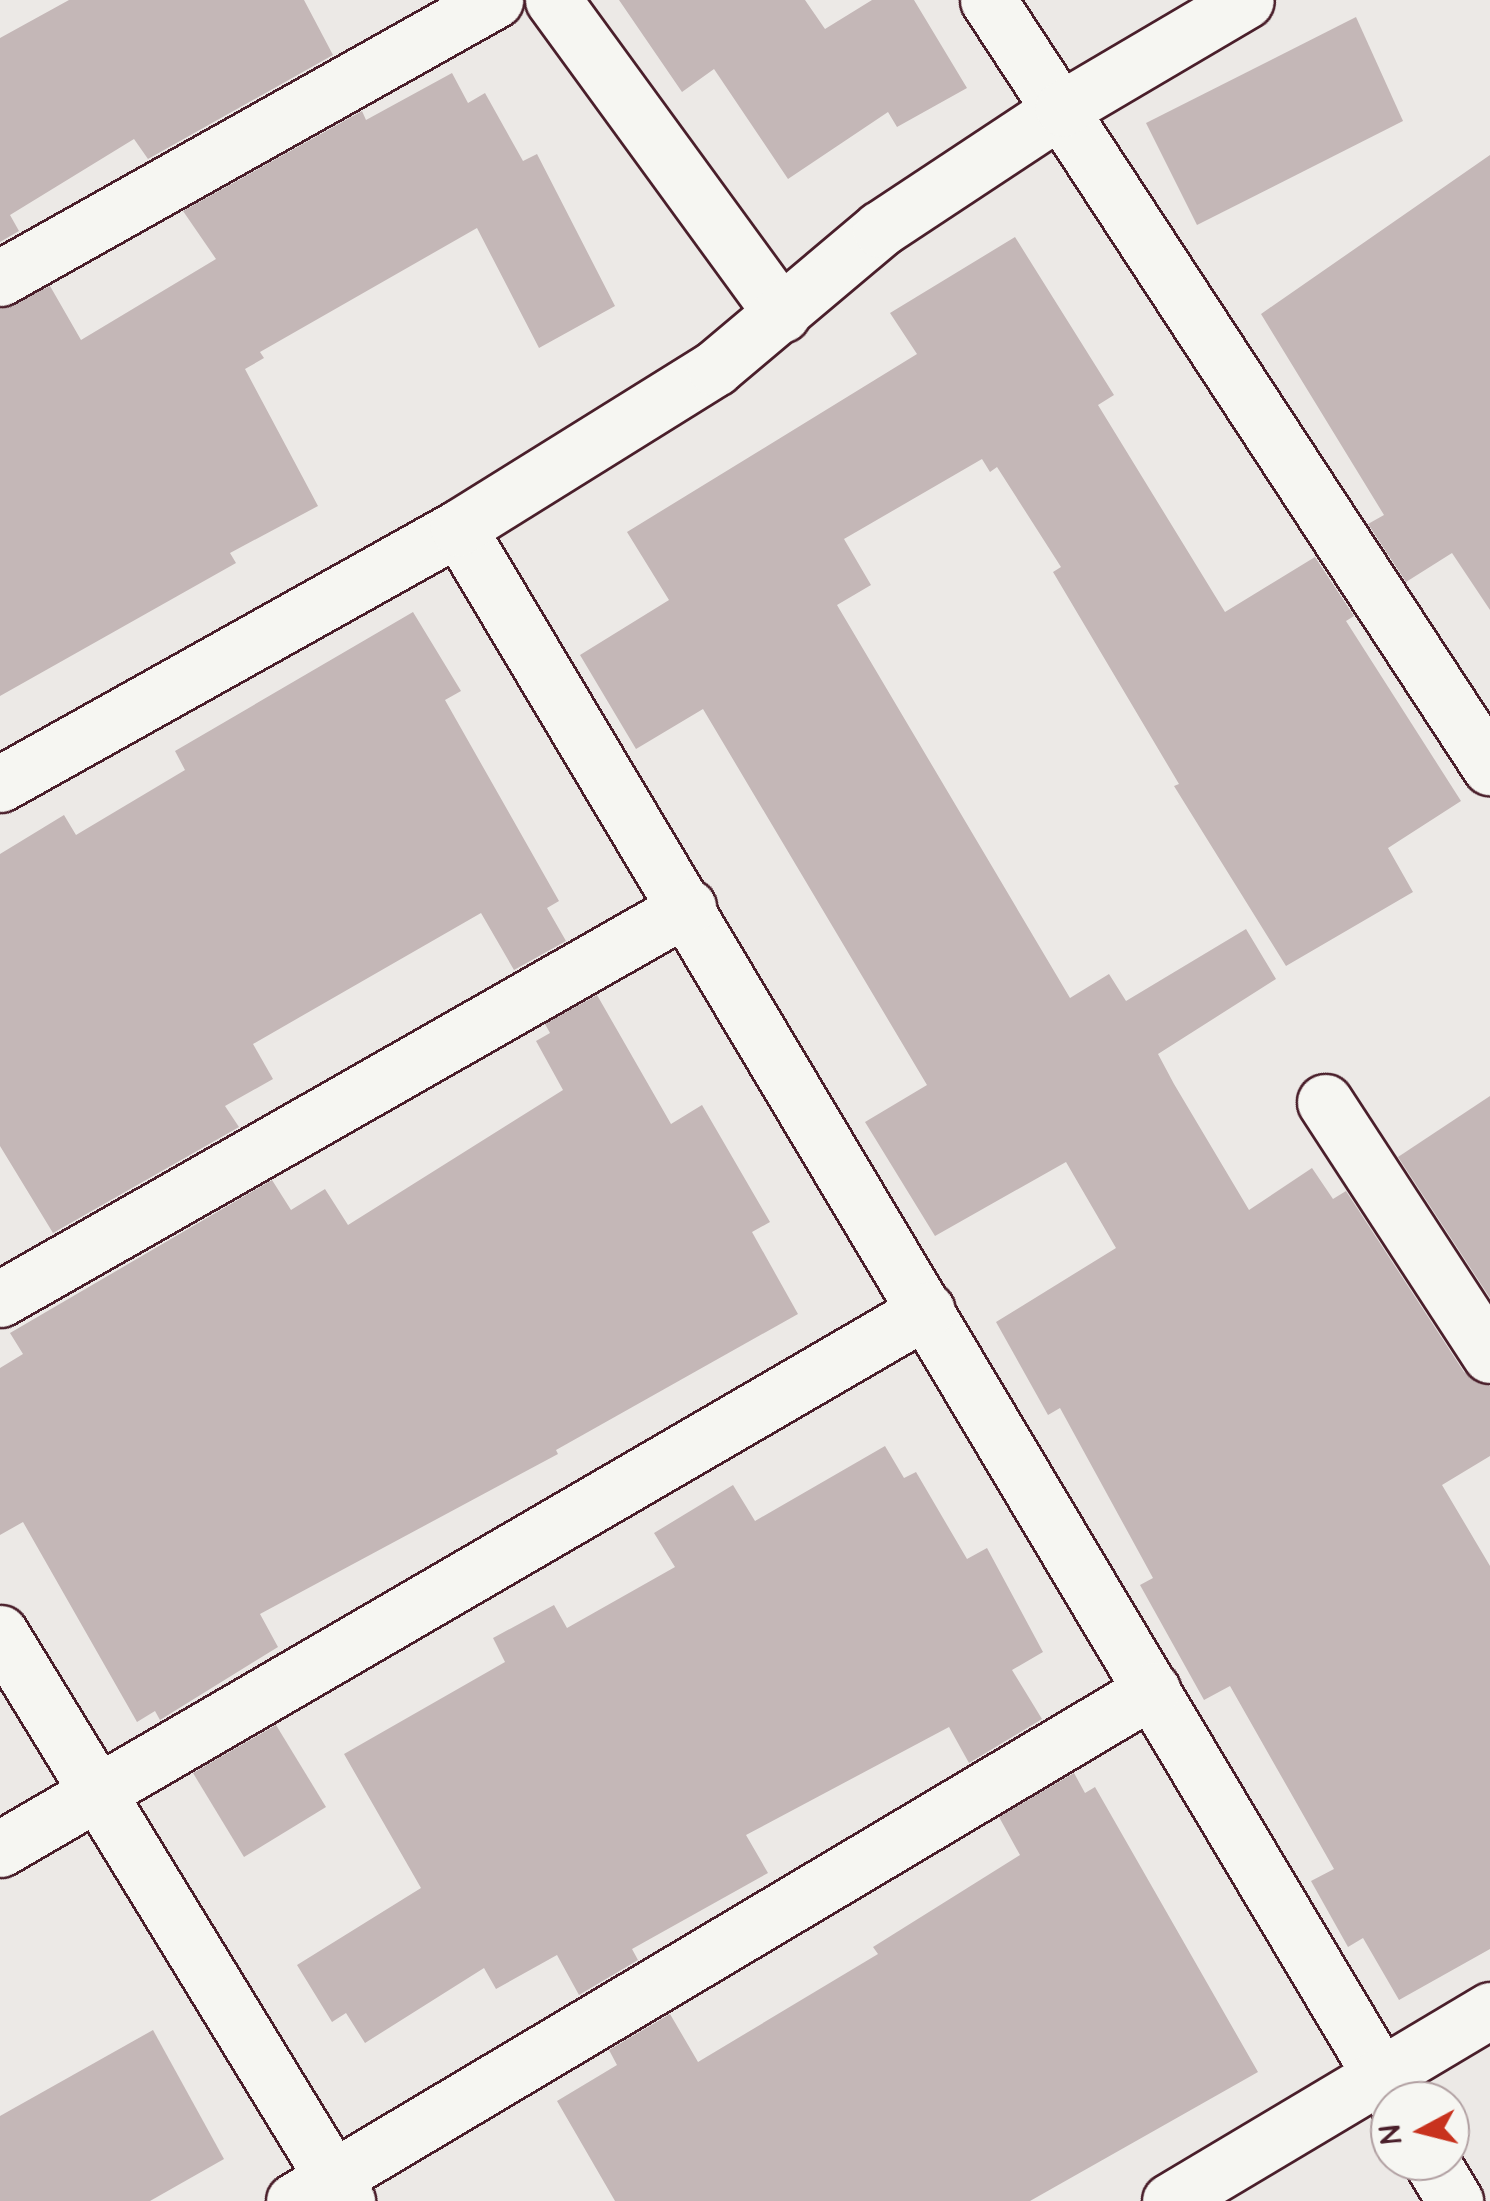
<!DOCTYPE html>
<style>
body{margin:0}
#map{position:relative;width:1490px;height:2201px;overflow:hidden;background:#ece9e6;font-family:"Architects Daughter",sans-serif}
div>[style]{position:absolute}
.building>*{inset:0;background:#c4b7b7}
.roads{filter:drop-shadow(2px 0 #4a1f2b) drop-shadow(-2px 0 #4a1f2b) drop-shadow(0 2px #4a1f2b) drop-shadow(0 -2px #4a1f2b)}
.street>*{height:55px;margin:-27.5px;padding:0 27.5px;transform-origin:27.5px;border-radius:27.5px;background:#f6f6f2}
span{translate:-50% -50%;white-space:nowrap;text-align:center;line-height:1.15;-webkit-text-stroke:8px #f6f6f2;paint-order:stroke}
.north{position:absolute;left:1370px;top:2081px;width:100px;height:100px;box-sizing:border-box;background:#f6f6f2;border:2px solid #b1a0a2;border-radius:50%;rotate:263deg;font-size:28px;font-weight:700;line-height:40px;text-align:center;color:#4a1f2b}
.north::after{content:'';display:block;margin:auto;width:35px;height:45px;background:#c8321e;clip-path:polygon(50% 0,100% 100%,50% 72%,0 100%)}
</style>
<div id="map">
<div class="building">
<div style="clip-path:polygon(69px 0,304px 0,333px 55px,148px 159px,134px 139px,10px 215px,19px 231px,0 242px,0 38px)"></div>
<div style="clip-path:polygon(619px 0,805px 0,825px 29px,872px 0,914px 0,967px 88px,897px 127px,888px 112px,788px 179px,714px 69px,682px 92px)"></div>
<div style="clip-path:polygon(1356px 17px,1403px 121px,1197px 225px,1146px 123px)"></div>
<div style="clip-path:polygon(452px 73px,468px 103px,485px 93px,523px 161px,537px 154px,615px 306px,539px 348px,477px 228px,260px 352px,264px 358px,245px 369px,318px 506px,230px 553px,236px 563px,0 696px,0 309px,50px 286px,81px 340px,216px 259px,183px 211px,362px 111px,366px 120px)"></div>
<div style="clip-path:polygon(1490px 155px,1490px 610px,1452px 553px,1406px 582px,1368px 524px,1384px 515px,1261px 314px)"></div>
<div style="clip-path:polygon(1015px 237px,1114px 395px,1098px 405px,1225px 612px,1315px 557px,1354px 616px,1346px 621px,1461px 801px,1388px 848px,1413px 892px,1286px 966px,1174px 786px,1179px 784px,1053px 572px,1061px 567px,997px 467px,990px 472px,982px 459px,844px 539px,871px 585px,837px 605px,1070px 998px,1109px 974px,1126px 1001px,1246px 929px,1276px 979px,1158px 1054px,1174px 1084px,1249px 1210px,1312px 1168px,1333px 1199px,1346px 1191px,1464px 1372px,1490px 1386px,1490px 1456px,1442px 1485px,1490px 1566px,1490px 1949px,1399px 2000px,1363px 1938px,1348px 1947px,1311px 1881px,1334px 1869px,1230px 1686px,1204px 1700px,1140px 1585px,1153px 1578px,1060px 1408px,1048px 1415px,996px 1322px,1116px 1248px,1066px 1162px,935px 1236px,865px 1122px,927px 1085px,703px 709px,636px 749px,580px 655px,669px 600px,627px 532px,917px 354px,890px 313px)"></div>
<div style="clip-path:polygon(413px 612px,461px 691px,445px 700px,559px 901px,547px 908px,566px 941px,514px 970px,481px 913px,253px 1044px,273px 1079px,225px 1106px,239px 1127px,53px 1233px,0 1146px,0 854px,64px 815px,76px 835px,185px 770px,175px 751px)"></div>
<div style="clip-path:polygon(597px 995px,671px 1124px,702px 1105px,770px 1222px,752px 1232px,798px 1314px,556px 1450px,558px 1454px,260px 1614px,278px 1647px,160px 1720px,155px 1711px,137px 1722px,23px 1522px,0 1535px,0 1368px,23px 1354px,10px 1333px,272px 1180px,291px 1210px,325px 1189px,348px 1225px,563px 1090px,536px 1041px,550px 1033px,545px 1024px)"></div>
<div style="clip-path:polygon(1490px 1096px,1490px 1298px,1398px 1157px)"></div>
<div style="clip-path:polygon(885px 1446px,904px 1478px,916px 1472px,967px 1559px,987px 1548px,1043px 1652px,1012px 1670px,1042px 1719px,969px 1763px,949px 1727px,746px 1835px,768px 1873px,632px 1949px,638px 1960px,579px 1995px,557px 1955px,496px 1989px,484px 1968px,365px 2043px,346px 2013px,332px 2022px,297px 1965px,421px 1888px,344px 1754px,505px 1662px,493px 1638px,554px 1605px,567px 1628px,675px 1567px,654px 1533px,733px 1485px,755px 1521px)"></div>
<div style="clip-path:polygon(276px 1725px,326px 1807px,244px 1857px,193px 1773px)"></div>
<div style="clip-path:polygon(1074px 1773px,1085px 1793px,1095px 1787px,1258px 2072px,1030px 2201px,615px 2201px,557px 2101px,617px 2065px,609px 2050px,670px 2014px,698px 2062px,878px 1954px,873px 1947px,1020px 1855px,999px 1817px)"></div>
<div style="clip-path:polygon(153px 2030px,224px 2159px,150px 2201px,0 2201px,0 2116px)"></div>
</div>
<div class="roads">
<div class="street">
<div style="left:553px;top:0;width:389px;rotate:53.9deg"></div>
<div style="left:988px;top:0;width:917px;rotate:56.8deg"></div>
<div style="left:0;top:278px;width:568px;rotate:-29.32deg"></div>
<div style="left:458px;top:528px;width:1831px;rotate:59.19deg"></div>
<div style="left:0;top:784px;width:525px;rotate:-29.2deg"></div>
<div style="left:458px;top:528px;width:303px;rotate:-31.9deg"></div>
<div style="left:715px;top:368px;width:216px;rotate:-40.1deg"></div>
<div style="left:880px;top:229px;width:219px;rotate:-33.5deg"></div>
<div style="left:1063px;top:108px;width:212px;rotate:-30.5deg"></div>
<div style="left:1325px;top:1102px;width:302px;rotate:56.9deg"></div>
<div style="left:0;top:1299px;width:792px;rotate:-29.67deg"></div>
<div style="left:0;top:1633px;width:666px;rotate:58.58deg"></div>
<div style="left:0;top:1849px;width:1072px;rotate:-30.18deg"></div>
<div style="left:1431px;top:2161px;width:47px;rotate:59deg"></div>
<div style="left:294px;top:2201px;width:999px;rotate:-30.78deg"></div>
<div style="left:1170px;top:2201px;width:373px;rotate:-30.8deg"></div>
</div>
</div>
<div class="north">N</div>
</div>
